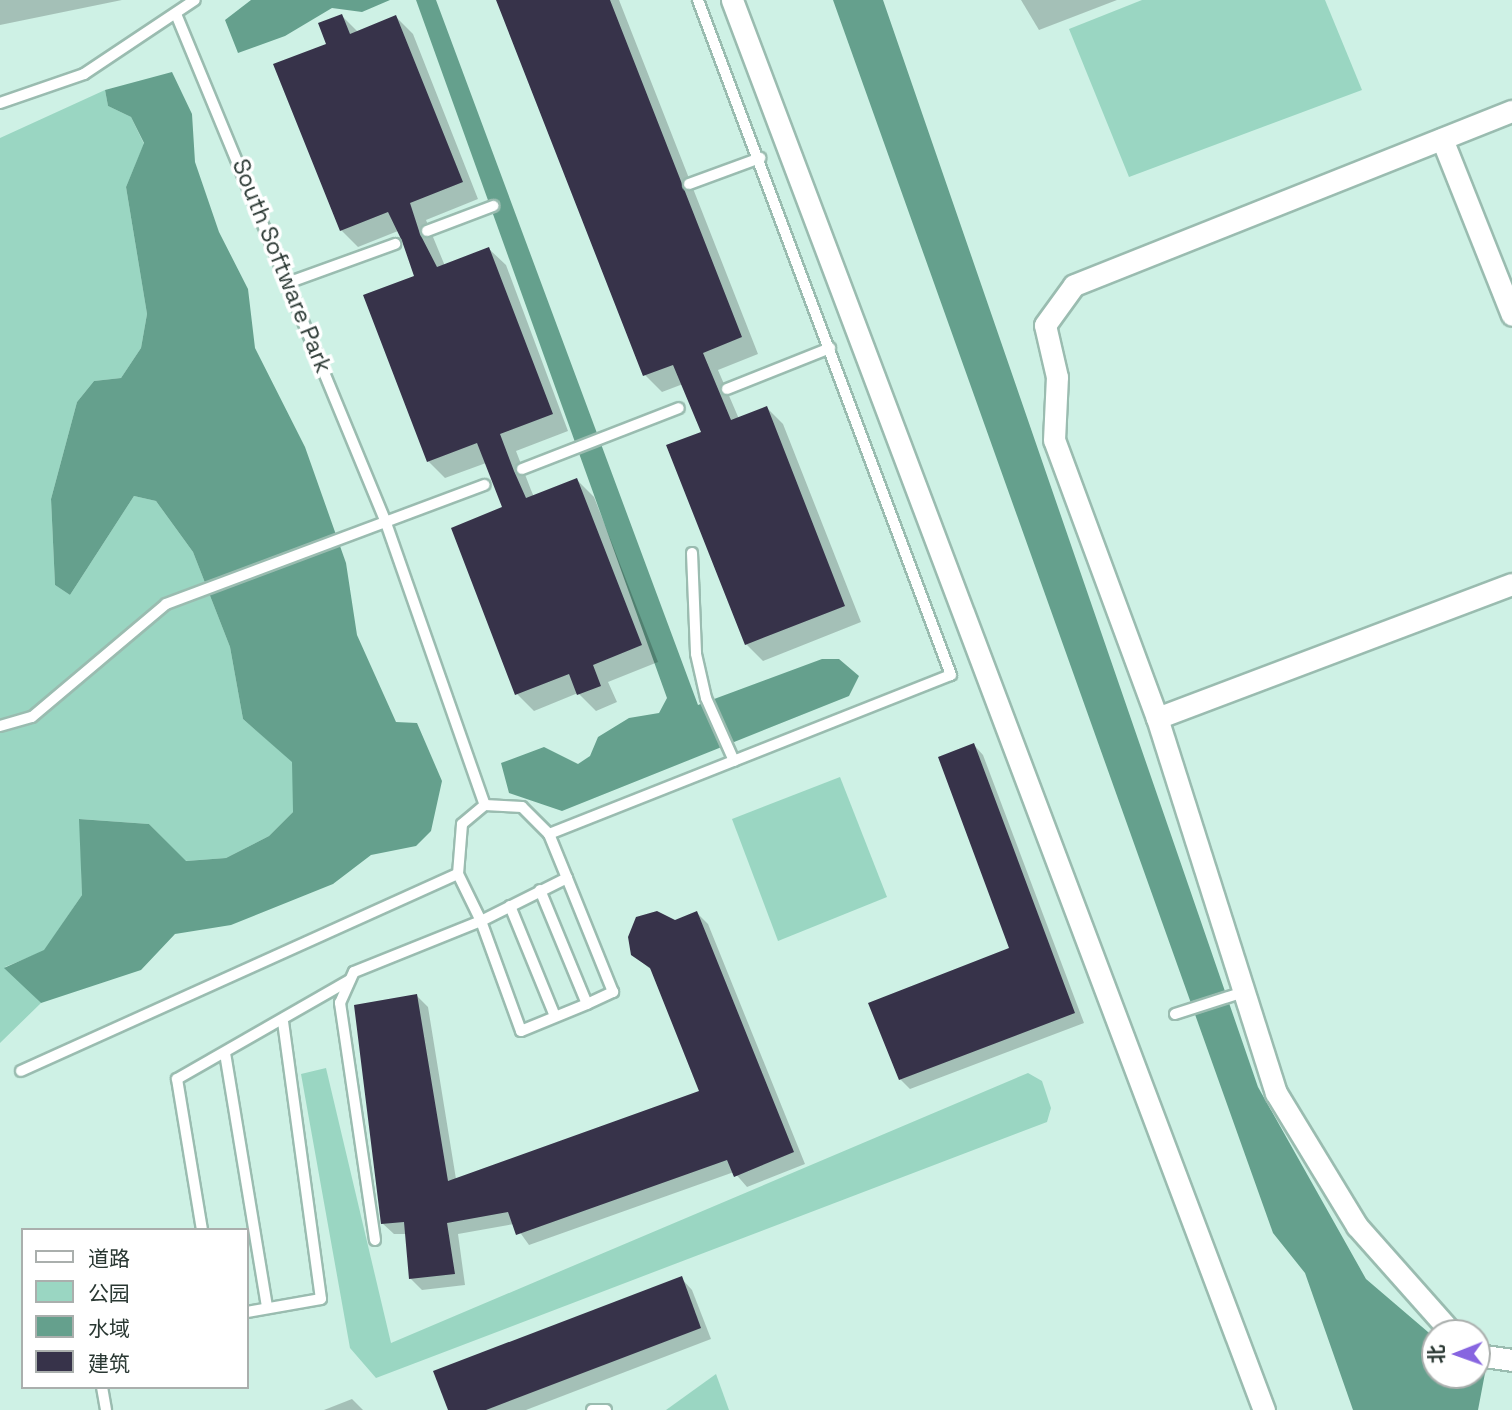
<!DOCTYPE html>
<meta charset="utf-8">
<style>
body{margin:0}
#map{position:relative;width:1512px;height:1410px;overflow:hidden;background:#cef1e5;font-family:"Space Grotesk","Noto Sans SC",sans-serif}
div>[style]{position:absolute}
.green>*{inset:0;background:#9ad6c2}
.water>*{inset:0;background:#65a08d}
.shadow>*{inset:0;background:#0003}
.building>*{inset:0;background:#37334a}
.roads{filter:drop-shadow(2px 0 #9abcb0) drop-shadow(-2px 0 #9abcb0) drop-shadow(0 2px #9abcb0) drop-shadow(0 -2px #9abcb0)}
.service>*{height:10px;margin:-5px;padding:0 5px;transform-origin:5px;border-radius:5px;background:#fff}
.minor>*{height:21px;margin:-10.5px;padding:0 10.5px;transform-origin:10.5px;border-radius:10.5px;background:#fff}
span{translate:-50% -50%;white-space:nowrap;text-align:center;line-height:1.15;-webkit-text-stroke:7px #fff;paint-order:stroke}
.street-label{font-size:23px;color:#2a3833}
.legend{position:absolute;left:21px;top:1228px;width:228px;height:161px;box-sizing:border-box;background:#fff;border:2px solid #aaafad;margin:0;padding:9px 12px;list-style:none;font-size:21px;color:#2a3833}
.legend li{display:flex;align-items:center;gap:14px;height:35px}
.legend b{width:35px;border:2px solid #aaafad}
.north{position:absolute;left:1421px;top:1319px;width:70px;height:70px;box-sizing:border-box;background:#fff;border:2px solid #aaafad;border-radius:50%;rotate:269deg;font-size:19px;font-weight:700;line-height:28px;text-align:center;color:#2a3833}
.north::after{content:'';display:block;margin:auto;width:24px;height:32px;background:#8765e0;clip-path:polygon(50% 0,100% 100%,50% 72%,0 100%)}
</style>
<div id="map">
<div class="green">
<div style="clip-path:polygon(1142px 0,1325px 0,1362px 90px,1129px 177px,1069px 29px)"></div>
<div style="clip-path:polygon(105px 90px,108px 106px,131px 117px,144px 144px,126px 187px,147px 314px,141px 348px,121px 378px,94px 381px,77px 402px,51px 499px,55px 585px,70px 595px,134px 496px,156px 501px,193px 552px,230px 647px,243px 719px,293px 762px,293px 812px,269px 836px,226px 858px,185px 861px,149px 824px,80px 819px,82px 895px,44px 951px,5px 967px,41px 1003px,0 1043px,0 138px)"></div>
<div style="clip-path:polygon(840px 777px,887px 897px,778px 941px,732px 819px)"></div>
<div style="clip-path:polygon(326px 1068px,391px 1343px,1028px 1073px,1042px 1081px,1051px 1108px,1047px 1122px,376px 1378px,350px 1348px,301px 1074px)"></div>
<div style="clip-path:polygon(716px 1374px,729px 1410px,666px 1410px)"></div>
</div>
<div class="water">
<div style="clip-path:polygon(251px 0,390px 0,362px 12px,332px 8px,285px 36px,238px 53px,225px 20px)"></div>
<div style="clip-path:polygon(416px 0,436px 0,698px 705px,822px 659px,839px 659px,859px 676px,849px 696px,562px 811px,509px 793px,501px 763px,544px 747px,578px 764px,590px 756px,598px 737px,629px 718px,659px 713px,667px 698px)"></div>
<div style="clip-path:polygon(833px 0,883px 0,1258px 1087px,1366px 1279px,1435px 1338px,1435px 1375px,1477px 1375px,1477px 1363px,1486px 1368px,1478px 1410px,1353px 1410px,1305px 1273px,1273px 1233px)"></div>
<div style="clip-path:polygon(172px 72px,192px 114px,195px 162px,219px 232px,248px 289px,255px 348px,305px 447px,346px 563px,357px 635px,396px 722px,417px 723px,442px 781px,431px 831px,416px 846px,371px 855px,333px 884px,231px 925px,175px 934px,141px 970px,41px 1003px,4px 968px,44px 950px,82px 895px,79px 819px,149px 824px,186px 861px,226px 858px,269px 836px,293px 812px,292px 762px,243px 719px,230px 647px,193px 552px,156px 501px,134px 496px,70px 595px,55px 585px,51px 499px,77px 402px,94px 381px,121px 378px,141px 348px,147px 314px,126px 187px,144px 143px,131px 117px,108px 106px,105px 90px)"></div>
</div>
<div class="shadow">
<div style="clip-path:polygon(0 0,122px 0,0 25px)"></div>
<div style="clip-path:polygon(498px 0,619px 0,758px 354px,718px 370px,739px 419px,767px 408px,783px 424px,861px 622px,763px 661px,746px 644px,703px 433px,683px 384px,662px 392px,645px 375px)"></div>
<div style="clip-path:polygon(1021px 0,1117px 0,1039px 30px)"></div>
<div style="clip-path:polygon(342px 16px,358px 32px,396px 17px,413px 34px,478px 199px,426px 220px,445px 266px,489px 249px,506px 265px,568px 431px,516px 451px,531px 490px,534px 497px,577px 480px,594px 497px,658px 662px,608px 682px,617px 702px,596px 711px,578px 693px,534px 711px,517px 694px,504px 508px,486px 463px,445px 478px,428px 461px,416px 276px,398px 231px,358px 247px,341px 230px,328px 45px)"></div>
<div style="clip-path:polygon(974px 745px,983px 755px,1084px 1023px,910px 1089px,900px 1079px,1011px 949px)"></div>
<div style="clip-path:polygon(697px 913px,708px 924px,805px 1164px,747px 1187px,734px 1172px,529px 1245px,514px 1224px,458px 1234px,465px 1285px,422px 1290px,410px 1278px,407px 1234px,394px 1234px,382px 1223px,417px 996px,428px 1007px,456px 1179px,702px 1092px,654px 972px,632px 954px)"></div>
<div style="clip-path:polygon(681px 1278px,692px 1290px,711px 1339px,526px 1410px,450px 1410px)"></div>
<div style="clip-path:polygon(352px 1399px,363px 1410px,324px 1410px)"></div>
</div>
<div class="building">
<div style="clip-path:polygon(496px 0,610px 0,742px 337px,703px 353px,731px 420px,767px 406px,845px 606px,745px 645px,666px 445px,701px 432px,673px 365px,643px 376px)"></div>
<div style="clip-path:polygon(342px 14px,350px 34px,396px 15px,463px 182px,410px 203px,420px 234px,437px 267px,489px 247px,553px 414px,500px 434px,514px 471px,526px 498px,577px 478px,642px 645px,593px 665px,601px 686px,577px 695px,569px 674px,515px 695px,451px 528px,502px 507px,477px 443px,427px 462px,363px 295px,414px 276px,402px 241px,388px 212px,340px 231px,273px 64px,326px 44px,318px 23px)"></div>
<div style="clip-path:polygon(974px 743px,1075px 1013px,899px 1080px,868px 1003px,1009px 948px,938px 757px)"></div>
<div style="clip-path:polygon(657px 911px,675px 920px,697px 911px,794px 1152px,734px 1177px,727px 1160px,516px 1235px,508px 1212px,447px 1223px,455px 1274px,409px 1279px,404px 1222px,381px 1224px,354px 1005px,417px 994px,448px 1181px,699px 1091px,650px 968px,631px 955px,628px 937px,636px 917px)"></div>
<div style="clip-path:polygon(682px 1276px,701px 1328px,486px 1410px,448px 1410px,433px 1371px)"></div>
</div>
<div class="roads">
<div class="service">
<div style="left:176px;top:14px;width:547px;rotate:67.56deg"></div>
<div style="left:385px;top:520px;width:302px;rotate:70.7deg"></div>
<div style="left:0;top:103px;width:89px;rotate:-19deg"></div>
<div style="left:84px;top:74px;width:133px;rotate:-33.7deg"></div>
<div style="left:689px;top:184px;width:76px;rotate:-20.1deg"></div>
<div style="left:427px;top:231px;width:71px;rotate:-20.7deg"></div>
<div style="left:290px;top:282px;width:112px;rotate:-19.9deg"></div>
<div style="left:727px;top:389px;width:111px;rotate:-21.7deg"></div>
<div style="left:522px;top:469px;width:168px;rotate:-21.2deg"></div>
<div style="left:692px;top:553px;width:101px;rotate:87.7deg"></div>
<div style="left:696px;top:654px;width:45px;rotate:77.2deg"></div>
<div style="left:706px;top:698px;width:69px;rotate:66deg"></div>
<div style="left:0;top:726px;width:33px;rotate:-16deg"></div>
<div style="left:32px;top:717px;width:175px;rotate:-40.1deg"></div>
<div style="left:166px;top:604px;width:340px;rotate:-20.5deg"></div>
<div style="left:485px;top:805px;width:37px;rotate:3deg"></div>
<div style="left:522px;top:807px;width:38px;rotate:45deg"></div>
<div style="left:549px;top:834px;width:48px;rotate:67.8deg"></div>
<div style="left:567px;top:878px;width:96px;rotate:153.4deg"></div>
<div style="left:481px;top:921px;width:52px;rotate:-116.1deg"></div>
<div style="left:458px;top:874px;width:50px;rotate:-85.4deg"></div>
<div style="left:462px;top:824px;width:30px;rotate:-40deg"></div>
<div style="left:549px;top:834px;width:432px;rotate:-21.6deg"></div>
<div style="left:951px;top:675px;width:721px;rotate:-110.55deg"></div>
<div style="left:540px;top:890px;width:123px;rotate:67.6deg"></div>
<div style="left:510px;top:906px;width:119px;rotate:67.8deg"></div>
<div style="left:1175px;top:1014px;width:72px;rotate:-17.7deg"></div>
<div style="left:225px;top:1053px;width:258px;rotate:80.6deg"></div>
<div style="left:21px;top:1071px;width:479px;rotate:-24.3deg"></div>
<div style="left:202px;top:1230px;width:153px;rotate:-99.4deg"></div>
<div style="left:177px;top:1079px;width:199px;rotate:-29.8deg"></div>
<div style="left:375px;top:1240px;width:240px;rotate:-98.4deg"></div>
<div style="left:340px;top:1003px;width:34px;rotate:-66deg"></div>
<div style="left:354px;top:972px;width:137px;rotate:-21.9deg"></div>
<div style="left:481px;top:921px;width:117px;rotate:70deg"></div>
<div style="left:521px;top:1031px;width:71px;rotate:-22.2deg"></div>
<div style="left:587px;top:1004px;width:29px;rotate:-25deg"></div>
<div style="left:613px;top:992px;width:123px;rotate:-112deg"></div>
<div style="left:247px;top:1312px;width:75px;rotate:-10deg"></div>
<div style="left:321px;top:1299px;width:279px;rotate:-97.8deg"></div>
<div style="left:102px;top:1387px;width:23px;rotate:80deg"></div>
<div style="left:592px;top:1410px;width:14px"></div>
</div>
<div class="minor">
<div style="left:732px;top:0;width:1507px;rotate:69.33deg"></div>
<div style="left:1442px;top:139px;width:189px;rotate:68.3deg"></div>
<div style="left:1157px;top:718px;width:379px;rotate:-20.7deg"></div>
<div style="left:1452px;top:1333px;width:143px;rotate:-131.6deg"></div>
<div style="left:1357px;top:1226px;width:156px;rotate:-121.3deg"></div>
<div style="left:1276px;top:1093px;width:393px;rotate:-107.6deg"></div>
<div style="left:1157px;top:718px;width:296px;rotate:-110.3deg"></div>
<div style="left:1054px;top:440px;width:63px;rotate:-87.3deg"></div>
<div style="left:1057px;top:377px;width:53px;rotate:-103deg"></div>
<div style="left:1045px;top:325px;width:49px;rotate:-54.1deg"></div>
<div style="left:1074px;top:285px;width:471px;rotate:-21.7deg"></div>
<div style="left:1477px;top:1355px;width:35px;rotate:8deg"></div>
</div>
</div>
<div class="street-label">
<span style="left:282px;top:266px;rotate:68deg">South Software Park</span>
</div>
<ul class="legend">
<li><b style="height:9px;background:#fff"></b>道路</li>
<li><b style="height:19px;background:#9ad6c2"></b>公园</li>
<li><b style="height:19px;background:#65a08d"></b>水域</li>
<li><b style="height:19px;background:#37334a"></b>建筑</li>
</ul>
<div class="north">北</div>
</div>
